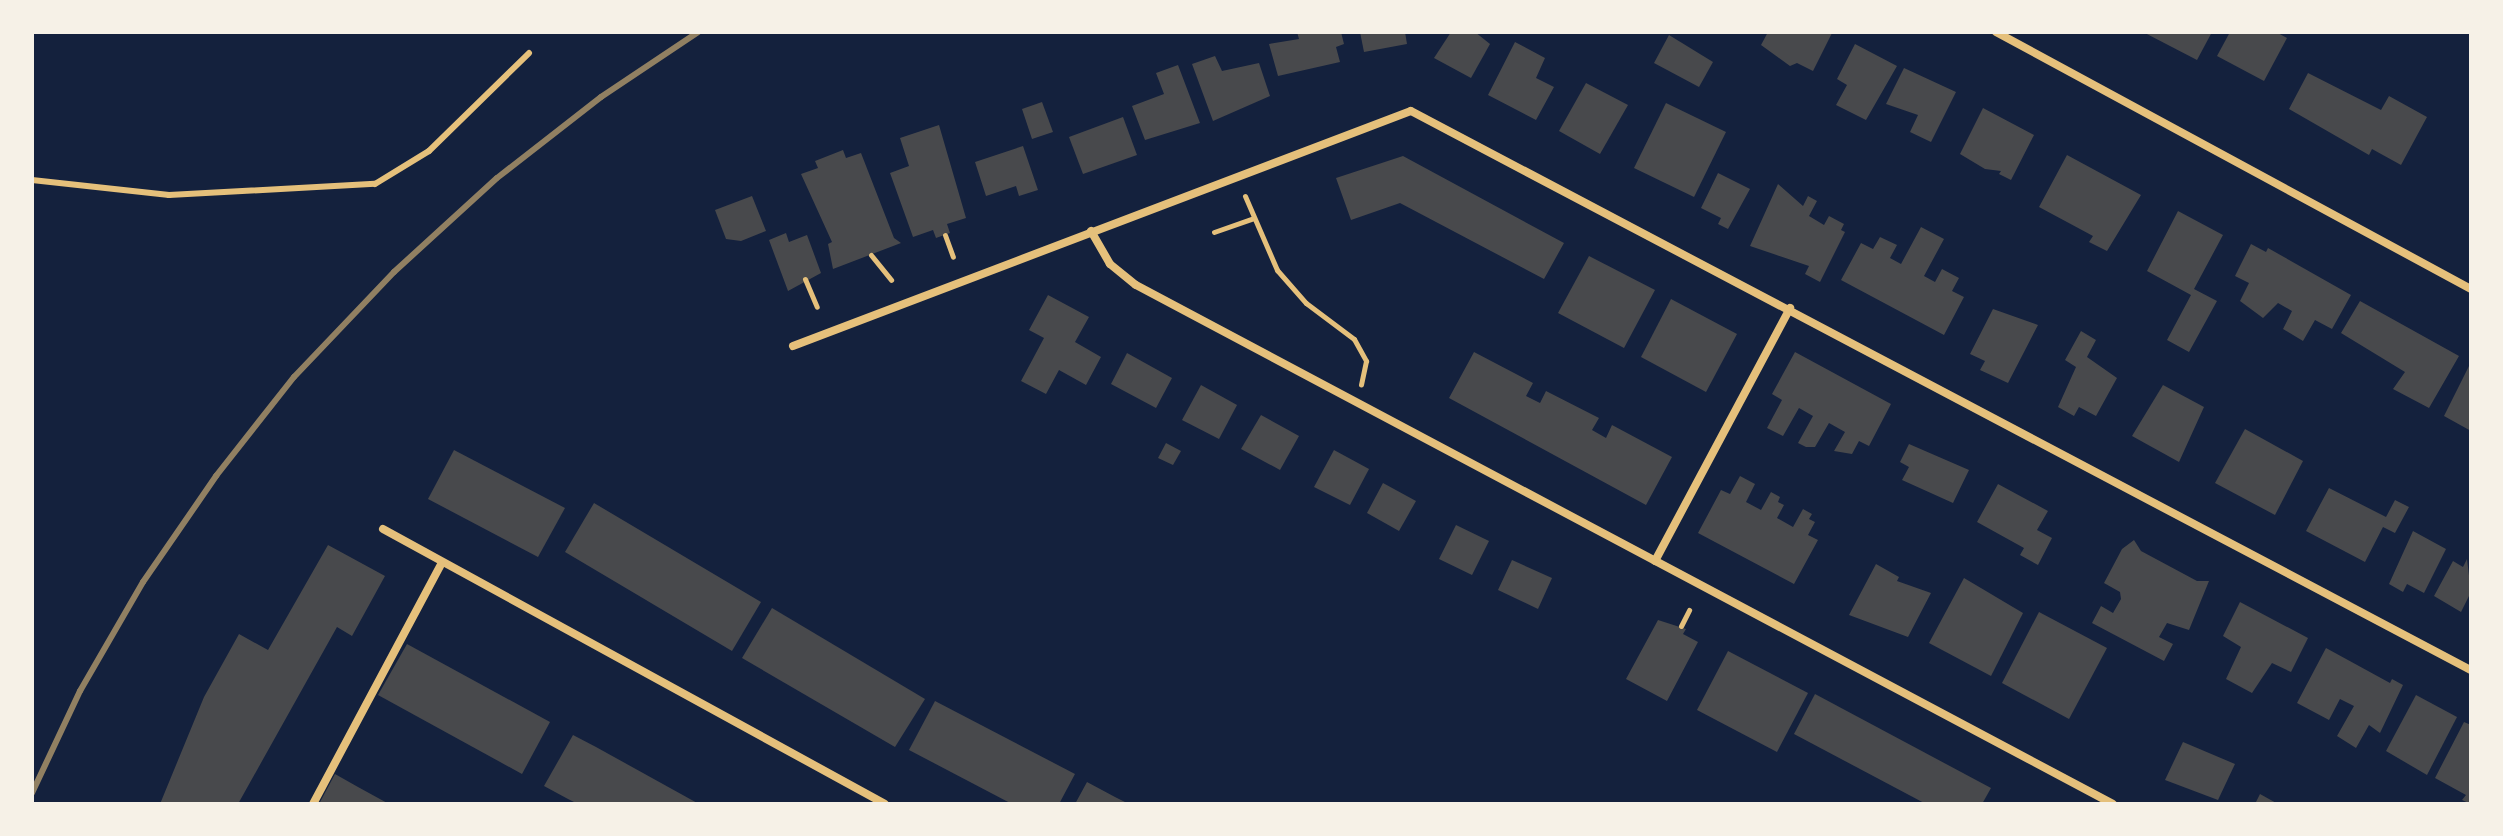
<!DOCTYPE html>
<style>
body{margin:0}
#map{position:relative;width:2503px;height:836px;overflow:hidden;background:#14213d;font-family:Rubik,sans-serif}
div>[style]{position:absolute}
.building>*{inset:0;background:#48494c}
.path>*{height:5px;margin:-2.5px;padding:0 2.5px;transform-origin:2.5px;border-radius:2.5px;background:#e5c07b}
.service>*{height:6px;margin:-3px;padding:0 3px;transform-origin:3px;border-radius:3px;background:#e5c07b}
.minor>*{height:8px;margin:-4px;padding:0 4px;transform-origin:4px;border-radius:4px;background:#e5c07b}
.rail>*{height:6px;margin:-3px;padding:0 3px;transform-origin:3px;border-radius:3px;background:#918062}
span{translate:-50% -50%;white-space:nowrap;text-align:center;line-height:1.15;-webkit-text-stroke:8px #f6f1e7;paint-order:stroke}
.frame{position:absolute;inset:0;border:34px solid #f6f1e7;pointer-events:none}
</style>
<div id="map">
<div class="building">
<div style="clip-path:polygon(1297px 32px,1341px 32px,1344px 44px,1336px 47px,1340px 62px,1278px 76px,1269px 44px,1299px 39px)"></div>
<div style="clip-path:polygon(1360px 32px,1405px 32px,1407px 44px,1364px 52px)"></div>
<div style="clip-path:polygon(1451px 32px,1475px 32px,1490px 44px,1471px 78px,1434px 58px)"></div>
<div style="clip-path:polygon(1768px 32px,1830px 32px,1832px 33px,1813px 71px,1797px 63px,1790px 66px,1761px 45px)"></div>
<div style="clip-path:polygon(2143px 32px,2212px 32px,2197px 60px)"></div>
<div style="clip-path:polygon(2230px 32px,2276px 32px,2287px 38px,2264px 81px,2217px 56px)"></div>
<div style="clip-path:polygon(1669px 35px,1713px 62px,1699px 87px,1654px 63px)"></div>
<div style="clip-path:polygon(1515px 42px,1545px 58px,1536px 78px,1554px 87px,1536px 120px,1488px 95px)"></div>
<div style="clip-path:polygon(1855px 44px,1897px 66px,1866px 120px,1836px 105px,1847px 85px,1837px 79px)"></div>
<div style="clip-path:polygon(1215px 56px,1222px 71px,1259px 63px,1270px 96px,1213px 121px,1192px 64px)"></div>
<div style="clip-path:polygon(1178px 65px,1200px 123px,1145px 140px,1132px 106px,1164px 94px,1156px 73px)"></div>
<div style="clip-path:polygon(1904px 68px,1956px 92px,1931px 142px,1910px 132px,1918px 115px,1886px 104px)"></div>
<div style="clip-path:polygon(2308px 73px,2381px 110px,2389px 96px,2427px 117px,2401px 165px,2372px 149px,2369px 155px,2289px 109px)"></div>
<div style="clip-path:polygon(1586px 83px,1628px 105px,1600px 154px,1559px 131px)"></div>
<div style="clip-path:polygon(1042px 102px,1053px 132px,1032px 139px,1022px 109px)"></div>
<div style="clip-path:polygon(1666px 103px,1726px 132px,1694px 197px,1634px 168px)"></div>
<div style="clip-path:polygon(1983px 108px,2034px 135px,2011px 180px,1999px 174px,2001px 171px,1985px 169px,1960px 154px)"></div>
<div style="clip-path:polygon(1123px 117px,1137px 155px,1083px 174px,1069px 137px)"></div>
<div style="clip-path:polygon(939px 125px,966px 218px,947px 224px,950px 233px,936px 238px,933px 230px,913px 237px,890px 173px,909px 166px,900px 138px)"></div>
<div style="clip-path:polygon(1023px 146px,1038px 190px,1019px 196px,1016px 186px,986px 196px,975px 162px)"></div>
<div style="clip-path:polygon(843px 150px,846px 158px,861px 153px,894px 238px,901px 243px,833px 269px,828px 244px,832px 242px,801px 174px,818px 168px,815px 161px)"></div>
<div style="clip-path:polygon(2067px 155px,2141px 195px,2107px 251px,2089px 242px,2093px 236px,2039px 207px)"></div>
<div style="clip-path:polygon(1403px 156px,1564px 243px,1544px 279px,1400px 203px,1351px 220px,1336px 178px)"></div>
<div style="clip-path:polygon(1718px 173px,1750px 189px,1728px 229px,1718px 224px,1721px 218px,1701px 208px)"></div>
<div style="clip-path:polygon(1778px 184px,1803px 206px,1808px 196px,1817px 201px,1809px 216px,1824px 225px,1829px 216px,1844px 224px,1841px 230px,1845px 232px,1820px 282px,1805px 274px,1809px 266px,1750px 246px)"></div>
<div style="clip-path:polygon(752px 196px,766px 231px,741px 241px,726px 239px,715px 210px)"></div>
<div style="clip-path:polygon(2178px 211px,2223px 235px,2194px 289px,2217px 301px,2189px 352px,2167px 340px,2191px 295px,2147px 271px)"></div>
<div style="clip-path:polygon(1921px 227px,1944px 239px,1924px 276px,1935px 282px,1942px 269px,1959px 278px,1952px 291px,1964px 297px,1944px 335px,1841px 280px,1861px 243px,1873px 249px,1880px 237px,1897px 245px,1890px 258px,1901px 264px)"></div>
<div style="clip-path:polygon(786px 233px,789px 242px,807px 235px,821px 273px,788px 291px,769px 240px)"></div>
<div style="clip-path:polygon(2251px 244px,2266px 252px,2268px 248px,2351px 295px,2332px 329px,2315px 320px,2303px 341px,2283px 329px,2292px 311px,2278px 303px,2263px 318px,2240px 301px,2249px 283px,2235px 276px)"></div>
<div style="clip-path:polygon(1589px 256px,1655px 290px,1624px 348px,1558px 313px)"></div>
<div style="clip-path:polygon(1048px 295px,1089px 317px,1075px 342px,1101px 357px,1086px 385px,1059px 370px,1046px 394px,1021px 381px,1044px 338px,1029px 330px)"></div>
<div style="clip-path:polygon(1671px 299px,1737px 334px,1706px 392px,1641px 357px)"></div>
<div style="clip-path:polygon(2360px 301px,2459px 356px,2429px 408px,2393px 389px,2405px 372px,2341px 333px)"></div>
<div style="clip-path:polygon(1993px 309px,2038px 325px,2008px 383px,1980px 370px,1985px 361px,1970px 354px)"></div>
<div style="clip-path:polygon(2081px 331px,2096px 340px,2087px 357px,2117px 378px,2096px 416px,2079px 407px,2074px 416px,2058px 407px,2076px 367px,2065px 360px)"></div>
<div style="clip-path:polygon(1474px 352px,1533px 383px,1526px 396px,1540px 403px,1546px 391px,1599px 418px,1592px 430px,1606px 438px,1612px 425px,1672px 457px,1646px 505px,1449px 398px)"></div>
<div style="clip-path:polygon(1795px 352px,1891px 404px,1869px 446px,1859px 441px,1852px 454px,1834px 451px,1845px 432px,1829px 423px,1815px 447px,1806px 447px,1798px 443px,1813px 416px,1799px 408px,1783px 436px,1767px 428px,1782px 400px,1772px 394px)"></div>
<div style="clip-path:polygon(1127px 353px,1172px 378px,1156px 408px,1111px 384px)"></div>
<div style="clip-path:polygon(2471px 362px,2471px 431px,2444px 416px)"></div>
<div style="clip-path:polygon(1201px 385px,1237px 405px,1219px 439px,1182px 420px)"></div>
<div style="clip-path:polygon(2163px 385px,2204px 407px,2179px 462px,2132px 436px)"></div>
<div style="clip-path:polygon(1261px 415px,1299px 436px,1280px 470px,1241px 449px)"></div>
<div style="clip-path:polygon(2245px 429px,2303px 461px,2275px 515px,2215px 483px)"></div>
<div style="clip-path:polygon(1166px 443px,1181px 451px,1173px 465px,1158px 458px)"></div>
<div style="clip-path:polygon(1909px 444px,1969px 470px,1953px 503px,1902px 480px,1909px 467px,1900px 462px)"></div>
<div style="clip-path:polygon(454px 450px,565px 508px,538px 557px,428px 499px)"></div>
<div style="clip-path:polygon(1334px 450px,1369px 469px,1350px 505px,1314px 487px)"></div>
<div style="clip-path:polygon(1740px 476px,1755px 484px,1746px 502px,1761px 510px,1771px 492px,1780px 497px,1778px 502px,1784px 505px,1777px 518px,1793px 527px,1803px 509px,1812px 514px,1809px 519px,1815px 522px,1808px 535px,1818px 540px,1794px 584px,1698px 533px,1721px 490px,1730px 494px)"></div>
<div style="clip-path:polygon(1383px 483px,1416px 501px,1399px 531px,1367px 513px)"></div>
<div style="clip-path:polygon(1998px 484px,2048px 511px,2037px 530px,2052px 538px,2038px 565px,2020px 555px,2024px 548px,1977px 522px)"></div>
<div style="clip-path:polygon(2329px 488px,2386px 517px,2395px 500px,2409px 507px,2395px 533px,2383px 527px,2365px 562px,2306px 531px)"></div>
<div style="clip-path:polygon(594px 503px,761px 602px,732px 651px,565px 552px)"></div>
<div style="clip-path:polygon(1456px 525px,1489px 541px,1472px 575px,1439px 559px)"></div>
<div style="clip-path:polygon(2413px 531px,2446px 549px,2424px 593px,2407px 584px,2403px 592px,2389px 584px)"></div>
<div style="clip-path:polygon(2134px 540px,2141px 551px,2197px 581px,2209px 581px,2189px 630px,2167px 623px,2159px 637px,2173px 644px,2164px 661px,2092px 623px,2101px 606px,2113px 613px,2121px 599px,2120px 592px,2104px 583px,2122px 549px)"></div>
<div style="clip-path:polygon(328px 545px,385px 576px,352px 636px,337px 627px,238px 804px,160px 804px,204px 697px,239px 634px,268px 650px)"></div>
<div style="clip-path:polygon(2467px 559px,2471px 592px,2461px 612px,2434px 596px,2453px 561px,2463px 567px)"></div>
<div style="clip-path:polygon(1512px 560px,1552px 578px,1538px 609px,1498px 590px)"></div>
<div style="clip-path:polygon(1876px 564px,1899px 577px,1897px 581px,1931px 593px,1908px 637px,1849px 615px)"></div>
<div style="clip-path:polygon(1964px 578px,2023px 613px,1991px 676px,1929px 643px)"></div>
<div style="clip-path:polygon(2240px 602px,2308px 638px,2291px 672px,2272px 663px,2252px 693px,2226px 679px,2241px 647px,2223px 636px)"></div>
<div style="clip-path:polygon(772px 608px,925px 699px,895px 747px,742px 658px)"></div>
<div style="clip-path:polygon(2039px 612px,2107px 648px,2069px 719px,2002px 683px)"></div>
<div style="clip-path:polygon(1658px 620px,1686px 629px,1683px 634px,1698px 642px,1667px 701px,1626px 679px)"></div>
<div style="clip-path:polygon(407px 644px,550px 722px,522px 774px,378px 695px)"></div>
<div style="clip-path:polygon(2326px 648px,2390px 683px,2392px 679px,2403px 685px,2380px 733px,2369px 725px,2356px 748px,2337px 736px,2354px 706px,2340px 699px,2329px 720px,2297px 703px)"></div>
<div style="clip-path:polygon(1728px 651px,1808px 693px,1777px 752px,1697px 710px)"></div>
<div style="clip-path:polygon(1815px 694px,1991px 788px,1982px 804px,1926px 804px,1794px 734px)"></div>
<div style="clip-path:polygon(2416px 695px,2457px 717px,2427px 775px,2386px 751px)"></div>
<div style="clip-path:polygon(935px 701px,1075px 774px,1059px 804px,1012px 804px,909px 750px)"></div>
<div style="clip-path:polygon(2464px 722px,2471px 725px,2471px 804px,2462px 800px,2466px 795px,2435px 778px)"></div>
<div style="clip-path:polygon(573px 735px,596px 747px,699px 804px,578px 804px,568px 799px,544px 786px)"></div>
<div style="clip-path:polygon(2183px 742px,2235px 764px,2218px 800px,2165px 780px)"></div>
<div style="clip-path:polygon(335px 774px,358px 787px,389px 804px,319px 804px)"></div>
<div style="clip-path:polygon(1087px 782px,1115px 797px,1129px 804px,1075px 804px)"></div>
<div style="clip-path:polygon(2260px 794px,2278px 804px,2255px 804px)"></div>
</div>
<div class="path">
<div style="left:1245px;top:196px;width:81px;rotate:66.6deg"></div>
<div style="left:1277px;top:270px;width:44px;rotate:48.7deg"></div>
<div style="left:1306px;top:303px;width:60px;rotate:36.9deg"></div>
<div style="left:1354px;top:339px;width:25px;rotate:61deg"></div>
<div style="left:1366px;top:361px;width:24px;rotate:102deg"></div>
<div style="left:1214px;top:232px;width:42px;rotate:-19.3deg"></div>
<div style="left:945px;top:235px;width:23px;rotate:70deg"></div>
<div style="left:871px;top:255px;width:32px;rotate:51deg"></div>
<div style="left:805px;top:279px;width:30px;rotate:67deg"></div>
<div style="left:1681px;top:626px;width:18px;rotate:-63deg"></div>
</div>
<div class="service">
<div style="left:32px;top:180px;width:138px;rotate:6.2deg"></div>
<div style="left:169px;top:195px;width:206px;rotate:-3.1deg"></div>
<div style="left:375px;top:184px;width:63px;rotate:-31.4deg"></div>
<div style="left:429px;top:151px;width:140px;rotate:-44.4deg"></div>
</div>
<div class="minor">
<div style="left:1996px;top:32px;width:540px;rotate:28.42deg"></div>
<div style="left:1091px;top:231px;width:38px;rotate:60deg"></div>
<div style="left:1110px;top:264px;width:33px;rotate:39deg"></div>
<div style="left:1136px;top:285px;width:1106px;rotate:27.98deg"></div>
<div style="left:793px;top:346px;width:661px;rotate:-20.82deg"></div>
<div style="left:1411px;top:111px;width:1198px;rotate:27.81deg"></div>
<div style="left:383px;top:529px;width:572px;rotate:28.71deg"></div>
<div style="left:1655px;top:561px;width:287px;rotate:-61.9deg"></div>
<div style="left:313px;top:804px;width:274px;rotate:-61.9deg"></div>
</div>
<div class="rail">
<div style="left:32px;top:793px;width:113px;rotate:-64.8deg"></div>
<div style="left:80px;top:691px;width:126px;rotate:-60deg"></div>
<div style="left:143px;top:582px;width:129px;rotate:-55.4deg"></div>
<div style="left:216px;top:476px;width:126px;rotate:-51.8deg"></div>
<div style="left:294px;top:377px;width:145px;rotate:-46.4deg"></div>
<div style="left:394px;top:272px;width:139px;rotate:-42.4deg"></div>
<div style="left:497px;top:178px;width:132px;rotate:-37.9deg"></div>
<div style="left:601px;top:97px;width:117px;rotate:-33.8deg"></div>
</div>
<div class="frame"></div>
</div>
